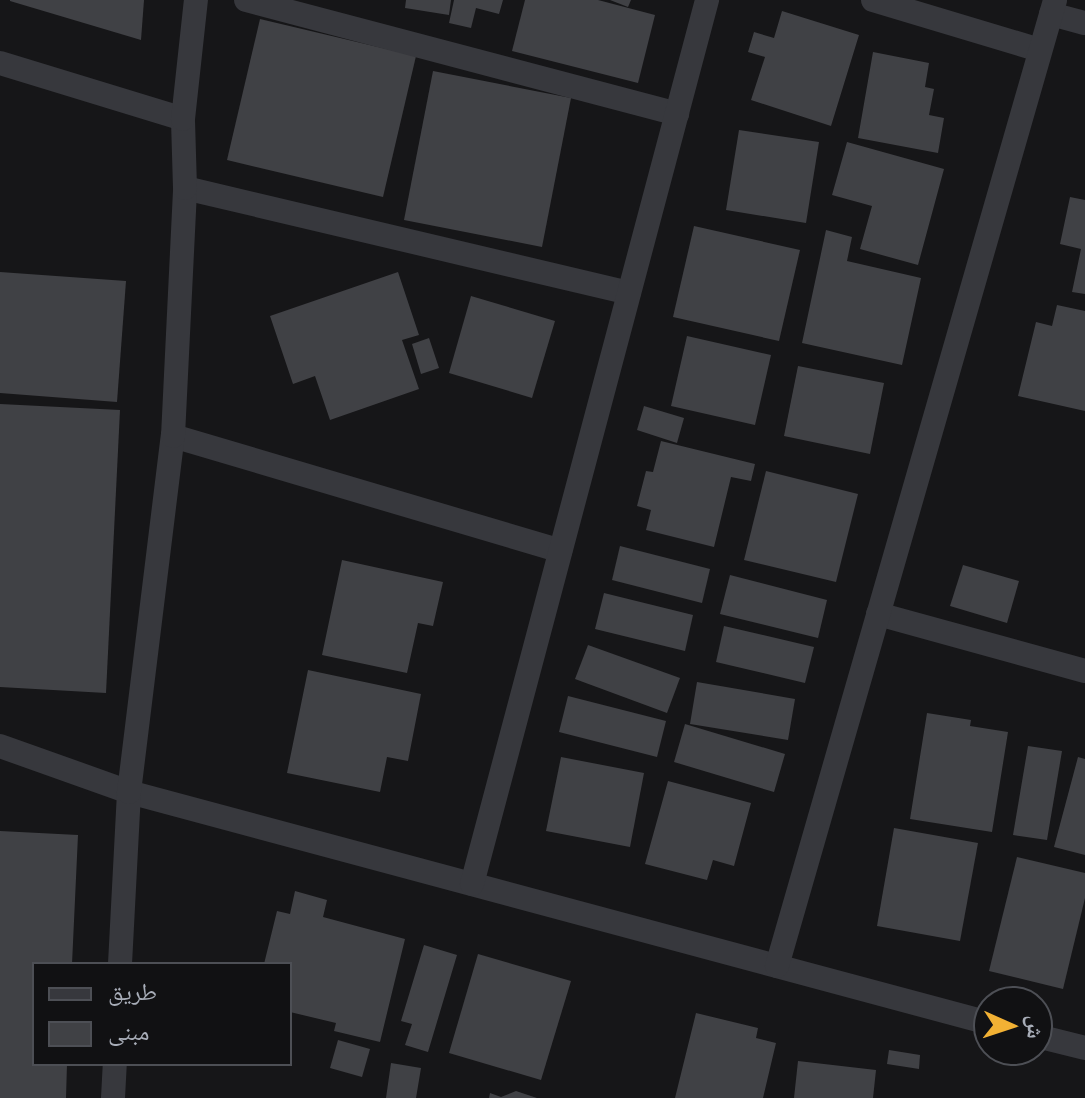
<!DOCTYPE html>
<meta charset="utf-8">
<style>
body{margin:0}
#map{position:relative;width:1085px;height:1098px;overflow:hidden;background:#161618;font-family:Arial,"Noto Naskh Arabic",sans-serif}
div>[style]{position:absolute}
.building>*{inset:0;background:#404145}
.minor>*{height:24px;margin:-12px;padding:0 12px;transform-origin:12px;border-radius:12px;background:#37383d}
span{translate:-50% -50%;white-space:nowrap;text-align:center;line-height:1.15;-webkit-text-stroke:6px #111113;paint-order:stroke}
.legend{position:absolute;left:32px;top:962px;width:260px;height:104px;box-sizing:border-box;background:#111113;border:2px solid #4d4f55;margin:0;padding:10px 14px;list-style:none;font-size:24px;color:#a8adb8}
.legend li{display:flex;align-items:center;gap:16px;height:40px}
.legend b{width:40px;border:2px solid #4d4f55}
.north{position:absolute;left:973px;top:986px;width:80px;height:80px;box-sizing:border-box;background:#111113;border:2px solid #4d4f55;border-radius:50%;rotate:93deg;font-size:22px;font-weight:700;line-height:32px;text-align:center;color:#a8adb8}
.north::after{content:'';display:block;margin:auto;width:28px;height:36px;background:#f2b134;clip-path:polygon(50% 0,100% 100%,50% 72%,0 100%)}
</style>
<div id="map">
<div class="building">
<div style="clip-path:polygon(10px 0,144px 0,141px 40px,10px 1px)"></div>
<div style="clip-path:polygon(406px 0,451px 0,449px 15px,405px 8px)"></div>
<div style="clip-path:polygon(454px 0,503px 0,499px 14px,476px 8px,471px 28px,449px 23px)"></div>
<div style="clip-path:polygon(525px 0,598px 0,655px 15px,638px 83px,512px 51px)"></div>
<div style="clip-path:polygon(610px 0,631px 0,628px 7px)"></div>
<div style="clip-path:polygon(782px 11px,859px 35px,831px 126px,751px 100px,765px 57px,748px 52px,754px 32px,774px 38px)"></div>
<div style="clip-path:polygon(260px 19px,416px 56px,383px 197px,227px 160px)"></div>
<div style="clip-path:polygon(873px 52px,929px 63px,925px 87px,934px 89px,929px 115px,944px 118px,938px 153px,858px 138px)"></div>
<div style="clip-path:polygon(433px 71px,571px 98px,542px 247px,404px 220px)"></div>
<div style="clip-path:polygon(739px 130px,819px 142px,806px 223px,726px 210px)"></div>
<div style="clip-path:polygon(847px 142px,944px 169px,918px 265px,860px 249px,872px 206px,832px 195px)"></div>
<div style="clip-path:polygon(1070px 197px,1085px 200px,1085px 294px,1072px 292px,1081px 249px,1060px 244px)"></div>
<div style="clip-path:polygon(694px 226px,800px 250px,779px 341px,673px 317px)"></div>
<div style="clip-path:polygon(826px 230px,852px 237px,847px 261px,921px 278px,902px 365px,802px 343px)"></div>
<div style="clip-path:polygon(0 272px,126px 281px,117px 402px,0 393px)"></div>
<div style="clip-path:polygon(398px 272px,419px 335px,402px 340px,419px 389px,330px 420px,315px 376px,293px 384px,270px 316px)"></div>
<div style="clip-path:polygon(471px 296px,555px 321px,532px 398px,449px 373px)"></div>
<div style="clip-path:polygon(1057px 305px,1085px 311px,1085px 411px,1018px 396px,1036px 322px,1052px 326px)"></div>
<div style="clip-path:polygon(687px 336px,771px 355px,755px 425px,671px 406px)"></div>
<div style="clip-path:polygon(429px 338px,439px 368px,421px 374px,412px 344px)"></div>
<div style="clip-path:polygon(798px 366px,884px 383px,870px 454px,784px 436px)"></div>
<div style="clip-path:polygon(0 404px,120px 410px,106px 693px,0 687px)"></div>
<div style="clip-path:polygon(644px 406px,684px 418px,677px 443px,637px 430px)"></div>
<div style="clip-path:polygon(661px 441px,755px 464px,751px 481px,731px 477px,714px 547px,646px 530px,651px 510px,637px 506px,646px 471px,653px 472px)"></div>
<div style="clip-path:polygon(766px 471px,858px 494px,836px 582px,744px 560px)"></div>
<div style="clip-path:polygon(620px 546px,710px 569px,702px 603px,612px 580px)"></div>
<div style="clip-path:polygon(342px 560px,443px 582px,433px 626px,418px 623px,407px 673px,322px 655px)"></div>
<div style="clip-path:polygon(963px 565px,1019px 581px,1007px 623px,950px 606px)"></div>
<div style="clip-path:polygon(730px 575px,827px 600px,818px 638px,720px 614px)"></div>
<div style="clip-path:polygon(604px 593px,693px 615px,685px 651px,595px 629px)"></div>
<div style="clip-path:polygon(724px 626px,814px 647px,805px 683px,716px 662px)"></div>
<div style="clip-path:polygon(588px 645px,680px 678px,667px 713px,575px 679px)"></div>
<div style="clip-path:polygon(308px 670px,421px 694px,408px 761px,387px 757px,380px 792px,287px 773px)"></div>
<div style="clip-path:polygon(697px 682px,795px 699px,788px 740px,690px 724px)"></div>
<div style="clip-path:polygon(568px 696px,666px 721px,657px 757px,559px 732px)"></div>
<div style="clip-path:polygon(927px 713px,971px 720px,970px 726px,1008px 732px,992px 832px,910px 819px)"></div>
<div style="clip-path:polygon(685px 724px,785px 754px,774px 792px,674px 762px)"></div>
<div style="clip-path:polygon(1028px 746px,1062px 751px,1047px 840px,1013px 835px)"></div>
<div style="clip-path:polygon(561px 757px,644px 773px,630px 847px,546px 831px)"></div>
<div style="clip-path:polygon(1078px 757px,1085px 759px,1085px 855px,1054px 847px)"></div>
<div style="clip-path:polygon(668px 781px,751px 803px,734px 866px,713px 860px,707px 880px,645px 864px)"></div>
<div style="clip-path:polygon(894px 828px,978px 843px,960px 941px,877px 926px)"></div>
<div style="clip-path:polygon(0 831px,78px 835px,72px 964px,34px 964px,34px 1064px,67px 1064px,66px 1098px,0 1098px)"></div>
<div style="clip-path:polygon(1017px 857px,1085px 873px,1085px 898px,1063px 989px,989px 971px)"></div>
<div style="clip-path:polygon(295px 891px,327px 900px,323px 917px,405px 939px,380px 1042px,334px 1031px,336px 1023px,290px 1012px,290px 964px,264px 964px,277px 911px,290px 914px)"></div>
<div style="clip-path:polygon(424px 945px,457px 955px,428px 1052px,405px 1045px,412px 1024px,401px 1021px)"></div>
<div style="clip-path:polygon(478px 954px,571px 981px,541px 1080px,449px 1053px)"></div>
<div style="clip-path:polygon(696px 1013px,758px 1028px,756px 1038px,776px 1043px,763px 1098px,675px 1098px)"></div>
<div style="clip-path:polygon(338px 1040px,370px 1049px,362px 1077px,330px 1068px)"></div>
<div style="clip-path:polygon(889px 1050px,920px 1055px,919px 1069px,887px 1064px)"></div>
<div style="clip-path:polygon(798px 1061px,876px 1070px,873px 1098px,794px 1098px)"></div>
<div style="clip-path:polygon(391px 1063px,421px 1068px,416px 1098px,386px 1098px)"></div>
<div style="clip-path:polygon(516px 1091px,537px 1098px,489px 1098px,490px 1093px,501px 1097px)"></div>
</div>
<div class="minor">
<div style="left:246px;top:0;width:446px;rotate:14.8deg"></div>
<div style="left:873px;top:0;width:174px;rotate:16.7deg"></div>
<div style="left:1051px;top:14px;width:35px;rotate:15deg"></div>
<div style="left:0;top:63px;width:191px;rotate:17deg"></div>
<div style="left:185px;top:188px;width:456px;rotate:13.3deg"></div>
<div style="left:173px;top:436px;width:404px;rotate:16.5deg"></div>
<div style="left:878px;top:614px;width:215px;rotate:15.4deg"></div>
<div style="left:0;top:746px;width:137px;rotate:19.6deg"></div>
<div style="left:129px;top:792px;width:890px;rotate:15.04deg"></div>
<div style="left:472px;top:884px;width:915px;rotate:-75.11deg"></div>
<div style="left:120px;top:964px;width:172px;rotate:-87deg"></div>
<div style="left:129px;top:792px;width:359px;rotate:-83deg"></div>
<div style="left:173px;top:436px;width:248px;rotate:-87.2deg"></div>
<div style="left:185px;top:188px;width:69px;rotate:-91.7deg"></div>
<div style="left:183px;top:119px;width:120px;rotate:-83.8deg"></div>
<div style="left:777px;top:966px;width:1005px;rotate:-73.94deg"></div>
<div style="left:1037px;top:1036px;width:49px;rotate:14deg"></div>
<div style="left:113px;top:1098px;width:34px;rotate:-87deg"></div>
</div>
<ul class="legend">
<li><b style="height:10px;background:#37383d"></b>طريق</li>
<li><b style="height:22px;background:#404145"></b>مبنى</li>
</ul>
<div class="north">ش</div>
</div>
